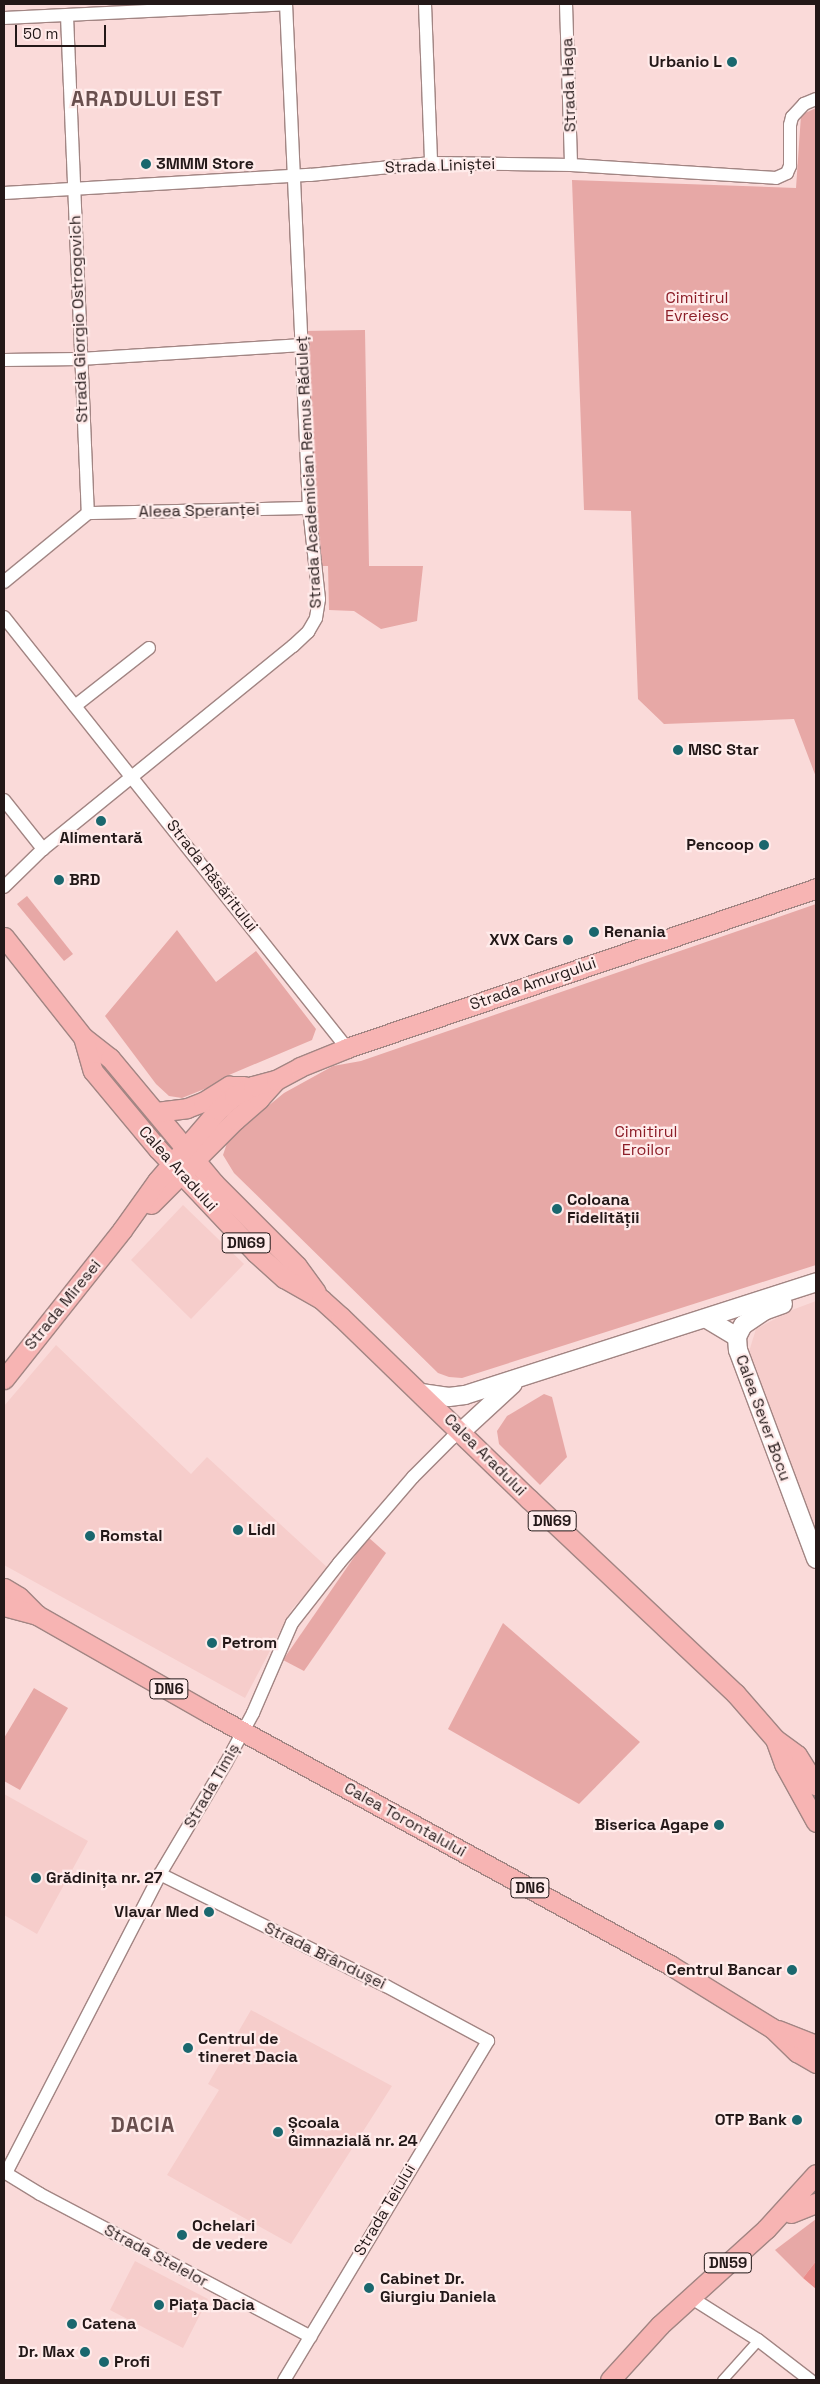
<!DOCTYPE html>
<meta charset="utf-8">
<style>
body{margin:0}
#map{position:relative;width:820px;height:2384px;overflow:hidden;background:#fadad9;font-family:"Space Grotesk",sans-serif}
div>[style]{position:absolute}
.built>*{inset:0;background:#f6cdcb}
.green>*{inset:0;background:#e7a8a6}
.forest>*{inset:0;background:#ea8d8b}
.roads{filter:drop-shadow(1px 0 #a28583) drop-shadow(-1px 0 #a28583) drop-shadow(0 1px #a28583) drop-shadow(0 -1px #a28583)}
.pedestrian>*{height:9px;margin:-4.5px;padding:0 4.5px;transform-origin:4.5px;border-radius:4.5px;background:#fff}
.minor>*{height:12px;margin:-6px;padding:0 6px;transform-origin:6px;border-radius:6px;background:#fff}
.secondary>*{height:18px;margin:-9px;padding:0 9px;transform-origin:9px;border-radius:9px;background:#fff}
.primary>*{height:19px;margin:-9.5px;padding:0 9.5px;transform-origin:9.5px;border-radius:9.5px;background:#f7b4b3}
.dots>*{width:14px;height:14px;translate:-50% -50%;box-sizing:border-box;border:2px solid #ffebea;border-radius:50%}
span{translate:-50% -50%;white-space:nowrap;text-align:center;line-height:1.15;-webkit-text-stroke:4.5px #ffebea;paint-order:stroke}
.shield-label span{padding:1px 4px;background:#ffebea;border:1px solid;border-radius:4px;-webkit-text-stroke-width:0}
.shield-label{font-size:15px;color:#231818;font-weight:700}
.poi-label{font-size:16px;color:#231818;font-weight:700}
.right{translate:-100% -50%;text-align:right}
.left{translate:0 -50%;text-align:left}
.street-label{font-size:16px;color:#231818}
.park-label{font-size:16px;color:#8c1e28}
.district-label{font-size:21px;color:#694f4e;font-weight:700;letter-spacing:1px}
.frame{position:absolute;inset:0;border:5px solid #231818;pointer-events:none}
.scale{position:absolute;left:15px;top:25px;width:91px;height:22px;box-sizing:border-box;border:2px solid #231818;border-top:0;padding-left:6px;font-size:15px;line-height:18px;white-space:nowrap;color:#231818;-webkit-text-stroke:4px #ffebea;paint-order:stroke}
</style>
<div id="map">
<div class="built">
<div style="clip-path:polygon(183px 1205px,244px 1264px,191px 1319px,131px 1260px)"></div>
<div style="clip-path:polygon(816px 1301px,816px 1556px,747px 1358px,756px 1329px,792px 1310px)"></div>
<div style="clip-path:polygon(56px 1345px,191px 1474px,207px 1457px,329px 1569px,292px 1609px,245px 1698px,4px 1565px,4px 1406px)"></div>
<div style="clip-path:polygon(4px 1794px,88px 1841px,37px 1934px,4px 1915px)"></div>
<div style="clip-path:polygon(251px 2010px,392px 2086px,291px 2244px,167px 2175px,219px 2090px,208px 2084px)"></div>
<div style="clip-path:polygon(135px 2261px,208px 2299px,183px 2348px,110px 2310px)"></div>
</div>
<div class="green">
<div style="clip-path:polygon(816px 108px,816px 777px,794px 719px,664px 724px,638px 699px,631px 511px,584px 510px,572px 180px,796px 188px,801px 115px)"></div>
<div style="clip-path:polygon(365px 330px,369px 566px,423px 566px,417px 621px,381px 629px,354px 611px,329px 610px,328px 566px,314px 566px,302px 331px)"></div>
<div style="clip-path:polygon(27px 896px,73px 954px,64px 961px,17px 904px)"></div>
<div style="clip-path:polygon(816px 904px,816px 1265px,462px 1378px,449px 1377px,438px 1373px,234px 1173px,223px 1155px,228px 1140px,262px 1111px,284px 1093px,333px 1066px,361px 1061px)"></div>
<div style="clip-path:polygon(177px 930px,216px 982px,256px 951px,316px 1029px,312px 1040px,229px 1075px,207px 1088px,182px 1098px,169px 1096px,156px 1084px,105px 1016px)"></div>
<div style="clip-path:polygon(544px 1394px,552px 1397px,567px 1457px,540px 1485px,499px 1444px,497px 1431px,507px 1416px)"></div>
<div style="clip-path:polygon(368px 1537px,386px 1553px,304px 1671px,283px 1660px)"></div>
<div style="clip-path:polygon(503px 1623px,640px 1742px,579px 1804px,448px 1729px)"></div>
<div style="clip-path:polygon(34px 1688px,68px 1708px,20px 1790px,4px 1781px,4px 1738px)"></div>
<div style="clip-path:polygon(816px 2219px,816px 2261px,803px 2278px,775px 2250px)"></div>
</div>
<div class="forest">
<div style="clip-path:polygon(816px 2261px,816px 2289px,803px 2278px)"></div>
</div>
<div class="roads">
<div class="pedestrian">
<div style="left:722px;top:2380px;width:54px;rotate:-48deg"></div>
</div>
<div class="minor">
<div style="left:425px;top:4px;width:159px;rotate:87.8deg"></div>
<div style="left:566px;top:4px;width:161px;rotate:88.2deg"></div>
<div style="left:67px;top:16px;width:497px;rotate:87.6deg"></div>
<div style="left:4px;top:18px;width:282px;rotate:-2.8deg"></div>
<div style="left:4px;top:193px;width:307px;rotate:-3.4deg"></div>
<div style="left:310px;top:175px;width:122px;rotate:-5.7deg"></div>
<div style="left:431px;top:163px;width:140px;rotate:0.8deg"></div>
<div style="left:571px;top:165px;width:205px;rotate:3.6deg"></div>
<div style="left:776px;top:178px;width:12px;rotate:-24deg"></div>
<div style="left:787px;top:173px;width:8px;rotate:-67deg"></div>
<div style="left:790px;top:166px;width:41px;rotate:-90deg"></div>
<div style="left:790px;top:125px;width:8px;rotate:-76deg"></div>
<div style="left:792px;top:117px;width:18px;rotate:-47deg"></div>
<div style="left:804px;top:104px;width:13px;rotate:-23deg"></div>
<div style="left:4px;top:360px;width:76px;rotate:-0.8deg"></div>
<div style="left:80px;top:359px;width:223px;rotate:-3.6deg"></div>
<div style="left:88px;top:513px;width:221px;rotate:-1.3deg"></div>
<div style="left:4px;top:582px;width:109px;rotate:-39.4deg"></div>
<div style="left:4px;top:617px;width:551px;rotate:51.49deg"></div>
<div style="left:75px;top:706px;width:94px;rotate:-38.1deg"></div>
<div style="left:4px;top:800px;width:63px;rotate:51.5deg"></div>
<div style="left:4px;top:887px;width:54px;rotate:-44.3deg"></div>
<div style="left:43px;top:849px;width:322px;rotate:-39.1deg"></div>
<div style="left:293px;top:646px;width:21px;rotate:-43deg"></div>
<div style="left:308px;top:632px;width:16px;rotate:-60deg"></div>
<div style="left:316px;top:618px;width:19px;rotate:-81deg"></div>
<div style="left:319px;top:599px;width:92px;rotate:-96.3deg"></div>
<div style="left:309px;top:508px;width:505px;rotate:-92.61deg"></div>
<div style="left:160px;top:1874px;width:252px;rotate:26.4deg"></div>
<div style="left:386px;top:1986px;width:116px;rotate:28.3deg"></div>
<div style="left:488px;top:2041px;width:396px;rotate:121deg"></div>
<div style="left:4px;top:2172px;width:42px;rotate:31.4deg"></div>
<div style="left:40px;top:2194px;width:306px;rotate:27.8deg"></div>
<div style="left:6px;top:2173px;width:336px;rotate:-62.7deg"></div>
<div style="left:160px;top:1874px;width:129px;rotate:-59.3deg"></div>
<div style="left:226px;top:1763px;width:57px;rotate:-61.6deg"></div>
<div style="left:253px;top:1713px;width:98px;rotate:-66.6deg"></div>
<div style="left:292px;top:1623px;width:76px;rotate:-51.9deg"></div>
<div style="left:339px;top:1563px;width:113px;rotate:-49.3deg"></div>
<div style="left:413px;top:1477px;width:55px;rotate:-45deg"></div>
<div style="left:452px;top:1438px;width:12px;rotate:-35deg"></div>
<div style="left:690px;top:2297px;width:80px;rotate:32.3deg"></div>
<div style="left:758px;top:2340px;width:66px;rotate:37.6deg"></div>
</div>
<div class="secondary">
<div style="left:783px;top:1304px;width:20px;rotate:160deg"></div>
<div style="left:764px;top:1311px;width:25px;rotate:146deg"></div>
<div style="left:743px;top:1325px;width:13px;rotate:117deg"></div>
<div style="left:737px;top:1337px;width:13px;rotate:86deg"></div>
<div style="left:738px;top:1350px;width:223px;rotate:69.5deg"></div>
<div style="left:707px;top:1319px;width:35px;rotate:31deg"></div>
<div style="left:421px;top:1393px;width:28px;rotate:8deg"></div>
<div style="left:449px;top:1397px;width:16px;rotate:-7deg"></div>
<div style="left:465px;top:1395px;width:369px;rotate:-17.8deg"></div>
<div style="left:462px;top:1431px;width:69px;rotate:-42.7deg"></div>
</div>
<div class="primary">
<div style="left:4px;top:937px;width:127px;rotate:51.7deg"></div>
<div style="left:83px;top:1037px;width:34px;rotate:38deg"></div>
<div style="left:110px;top:1058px;width:163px;rotate:50.2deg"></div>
<div style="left:214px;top:1183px;width:117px;rotate:45deg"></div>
<div style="left:297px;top:1266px;width:32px;rotate:54deg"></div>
<div style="left:83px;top:1037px;width:35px;rotate:74deg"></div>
<div style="left:93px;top:1071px;width:102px;rotate:50.2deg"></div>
<div style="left:158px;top:1149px;width:143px;rotate:46.7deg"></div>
<div style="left:256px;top:1253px;width:38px;rotate:42deg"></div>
<div style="left:284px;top:1278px;width:43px;rotate:29.6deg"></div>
<div style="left:321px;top:1299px;width:27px;rotate:42deg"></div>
<div style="left:341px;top:1317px;width:262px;rotate:44.1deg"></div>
<div style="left:529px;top:1499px;width:283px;rotate:43.3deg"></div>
<div style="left:735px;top:1693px;width:61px;rotate:49deg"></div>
<div style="left:775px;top:1739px;width:27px;rotate:36deg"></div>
<div style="left:797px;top:1755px;width:36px;rotate:58deg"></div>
<div style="left:156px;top:1112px;width:31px;rotate:-7deg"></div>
<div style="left:187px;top:1108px;width:17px;rotate:-21deg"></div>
<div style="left:203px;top:1102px;width:31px;rotate:-32deg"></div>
<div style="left:229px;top:1086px;width:15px"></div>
<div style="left:151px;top:1204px;width:119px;rotate:-45deg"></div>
<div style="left:235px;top:1120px;width:32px;rotate:-41deg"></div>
<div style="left:259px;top:1099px;width:25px;rotate:-48deg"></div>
<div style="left:4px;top:1379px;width:190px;rotate:-51.6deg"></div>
<div style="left:122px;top:1230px;width:60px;rotate:-54.5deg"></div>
<div style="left:157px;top:1181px;width:94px;rotate:-49.3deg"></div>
<div style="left:218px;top:1110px;width:21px;rotate:-41deg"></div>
<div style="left:234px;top:1096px;width:21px;rotate:-28deg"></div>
<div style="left:253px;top:1086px;width:24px;rotate:-15deg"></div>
<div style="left:276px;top:1080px;width:27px;rotate:-28deg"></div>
<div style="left:300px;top:1067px;width:51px;rotate:-22deg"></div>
<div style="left:347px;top:1048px;width:496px;rotate:-18.8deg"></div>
<div style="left:4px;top:1588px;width:17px;rotate:31deg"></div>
<div style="left:19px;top:1597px;width:25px;rotate:45deg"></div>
<div style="left:37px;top:1615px;width:198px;rotate:29.7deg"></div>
<div style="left:209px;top:1713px;width:525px;rotate:28.66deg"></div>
<div style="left:670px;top:1965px;width:120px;rotate:31.7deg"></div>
<div style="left:772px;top:2028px;width:35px;rotate:44deg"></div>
<div style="left:797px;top:2052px;width:22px;rotate:30deg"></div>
<div style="left:4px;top:1606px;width:34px;rotate:15deg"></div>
<div style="left:775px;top:1739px;width:27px;rotate:70deg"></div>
<div style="left:784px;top:1764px;width:66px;rotate:61.1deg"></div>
<div style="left:778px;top:2030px;width:41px;rotate:21.5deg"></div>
<div style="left:791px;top:2213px;width:27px;rotate:-22deg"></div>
<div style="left:610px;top:2380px;width:74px;rotate:-47.7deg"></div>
<div style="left:660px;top:2325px;width:143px;rotate:-42.2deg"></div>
<div style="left:766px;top:2229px;width:74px;rotate:-47.7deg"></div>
</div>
</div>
<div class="dots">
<div style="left:732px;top:62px;background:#1a676e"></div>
<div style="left:146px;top:164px;background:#1a676e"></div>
<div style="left:678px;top:750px;background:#1a676e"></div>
<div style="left:101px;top:821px;background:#1a676e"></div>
<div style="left:764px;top:845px;background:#1a676e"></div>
<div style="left:59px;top:880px;background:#1a676e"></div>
<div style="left:594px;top:932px;background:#1a676e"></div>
<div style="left:568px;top:940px;background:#1a676e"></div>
<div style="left:557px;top:1209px;background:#1a676e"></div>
<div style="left:238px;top:1530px;background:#1a676e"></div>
<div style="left:90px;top:1536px;background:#1a676e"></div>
<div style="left:212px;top:1643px;background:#1a676e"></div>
<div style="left:719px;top:1825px;background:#1a676e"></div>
<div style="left:36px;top:1878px;background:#1a676e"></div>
<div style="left:209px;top:1912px;background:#1a676e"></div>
<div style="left:792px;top:1970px;background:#1a676e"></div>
<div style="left:188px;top:2048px;background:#1a676e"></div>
<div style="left:797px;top:2120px;background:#1a676e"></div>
<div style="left:278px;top:2132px;background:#1a676e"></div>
<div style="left:182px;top:2235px;background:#1a676e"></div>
<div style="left:369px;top:2288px;background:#1a676e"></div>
<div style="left:159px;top:2305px;background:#1a676e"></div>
<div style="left:72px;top:2324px;background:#1a676e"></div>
<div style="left:85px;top:2352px;background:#1a676e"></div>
<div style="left:104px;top:2362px;background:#1a676e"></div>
</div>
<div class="shield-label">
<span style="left:246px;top:1243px">DN69</span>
<span style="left:552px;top:1521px">DN69</span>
<span style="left:169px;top:1689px">DN6</span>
<span style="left:530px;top:1888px">DN6</span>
<span style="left:728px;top:2263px">DN59</span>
</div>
<div class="poi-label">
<span class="right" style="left:722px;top:62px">Urbanio L</span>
<span class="left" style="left:156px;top:164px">3MMM Store</span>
<span class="left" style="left:688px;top:750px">MSC Star</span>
<span style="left:101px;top:838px">Alimentară</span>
<span class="right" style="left:754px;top:845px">Pencoop</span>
<span class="left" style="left:69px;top:880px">BRD</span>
<span class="left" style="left:604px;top:932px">Renania</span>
<span class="right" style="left:558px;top:940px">XVX Cars</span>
<span class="left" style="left:567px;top:1209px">Coloana<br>Fidelității</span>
<span class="left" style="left:248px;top:1530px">Lidl</span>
<span class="left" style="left:100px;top:1536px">Romstal</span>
<span class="left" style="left:222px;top:1643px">Petrom</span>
<span class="right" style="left:709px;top:1825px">Biserica Agape</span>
<span class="left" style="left:46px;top:1878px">Grădinița nr. 27</span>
<span class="right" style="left:199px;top:1912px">Vlavar Med</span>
<span class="right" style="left:782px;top:1970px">Centrul Bancar</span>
<span class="left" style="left:198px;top:2048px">Centrul de<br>tineret Dacia</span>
<span class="right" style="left:787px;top:2120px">OTP Bank</span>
<span class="left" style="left:288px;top:2132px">Școala<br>Gimnazială nr. 24</span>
<span class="left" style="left:192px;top:2235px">Ochelari<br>de vedere</span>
<span class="left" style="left:380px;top:2288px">Cabinet Dr.<br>Giurgiu Daniela</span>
<span class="left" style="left:169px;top:2305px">Piața Dacia</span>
<span class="left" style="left:82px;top:2324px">Catena</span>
<span class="right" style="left:75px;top:2352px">Dr. Max</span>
<span class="left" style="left:114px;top:2362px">Profi</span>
</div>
<div class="street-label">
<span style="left:569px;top:85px;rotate:-92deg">Strada Haga</span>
<span style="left:440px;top:166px;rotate:-2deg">Strada Liniștei</span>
<span style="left:79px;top:319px;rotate:-92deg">Strada Giorgio Ostrogovich</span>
<span style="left:309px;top:472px;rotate:-93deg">Strada Academician Remus Răduleț</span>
<span style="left:199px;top:511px;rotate:-1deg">Aleea Speranței</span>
<span style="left:212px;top:876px;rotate:52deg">Strada Răsăritului</span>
<span style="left:533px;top:984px;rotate:-19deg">Strada Amurgului</span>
<span style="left:178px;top:1169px;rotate:48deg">Calea Aradului</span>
<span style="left:63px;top:1305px;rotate:-51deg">Strada Miresei</span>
<span style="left:763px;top:1418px;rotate:70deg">Calea Sever Bocu</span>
<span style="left:485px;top:1455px;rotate:45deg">Calea Aradului</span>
<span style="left:212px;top:1786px;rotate:-60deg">Strada Timiș</span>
<span style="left:405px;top:1820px;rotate:29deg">Calea Torontalului</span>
<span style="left:325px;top:1956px;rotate:26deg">Strada Brândușei</span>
<span style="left:385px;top:2210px;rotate:-59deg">Strada Teiului</span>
<span style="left:156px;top:2256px;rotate:28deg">Strada Stelelor</span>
</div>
<div class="park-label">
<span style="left:697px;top:307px">Cimitirul<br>Evreiesc</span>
<span style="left:646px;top:1141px">Cimitirul<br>Eroilor</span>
</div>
<div class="district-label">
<span style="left:147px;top:99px">ARADULUI EST</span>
<span style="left:143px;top:2125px">DACIA</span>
</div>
<div class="frame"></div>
<div class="scale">50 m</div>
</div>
